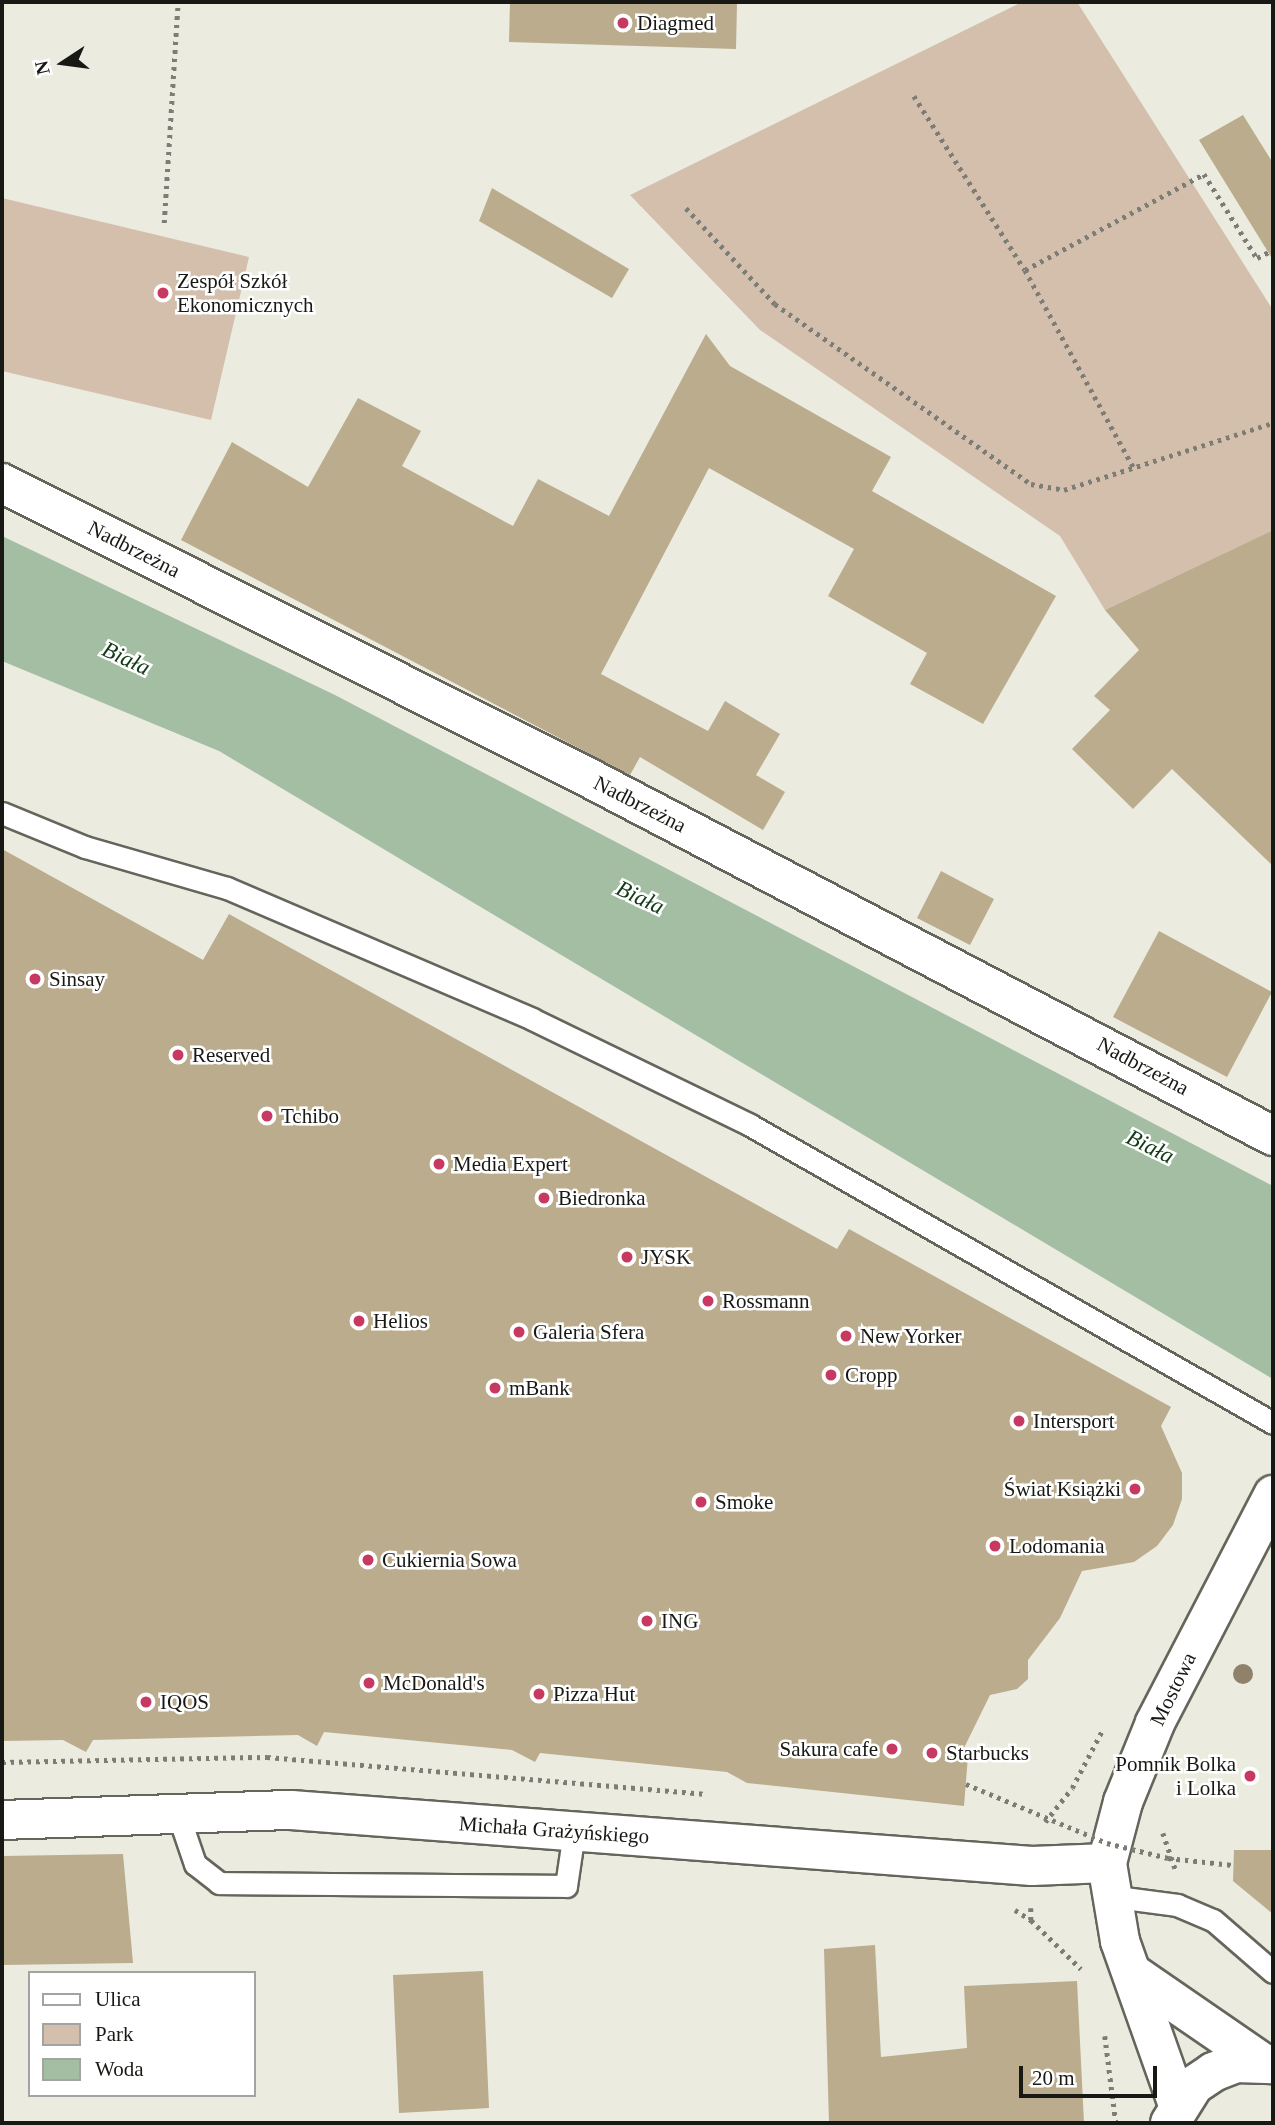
<!DOCTYPE html>
<meta charset="utf-8">
<style>
body{margin:0}
#map{position:relative;width:1275px;height:2125px;overflow:hidden;background:#ebebe0;font-family:"Times New Roman",serif}
div>[style]{position:absolute}
.green>*{inset:0;background:#d3bfac}
.water>*{inset:0;background:#a4bea4}
.building>*{inset:0;background:#baac8d}
.path>*{height:4.5px;margin-top:-2.25px;transform-origin:0;background:repeating-linear-gradient(90deg,#7d7d76 0 3.5px,transparent 0 8.5px)}
.roads{filter:drop-shadow(2px 0 #66655c) drop-shadow(-2px 0 #66655c) drop-shadow(0 2px #66655c) drop-shadow(0 -2px #66655c)}
.lane>*{height:21px;margin:-10.5px;padding:0 10.5px;transform-origin:10.5px;border-radius:10.5px;background:#fff}
.street>*{height:38px;margin:-19px;padding:0 19px;transform-origin:19px;border-radius:19px;background:#fff}
.secondary>*{height:38px;margin:-19px;padding:0 19px;transform-origin:19px;border-radius:19px;background:#fff}
.path-bridge>*{height:4.5px;margin-top:-2.25px;transform-origin:0;background:repeating-linear-gradient(90deg,#7d7d76 0 3.5px,transparent 0 8.5px)}
.trees>*{width:20px;height:20px;margin:-10px;border-radius:50%;background:#90816a}
.dots>*{width:19px;height:19px;translate:-50% -50%;box-sizing:border-box;border:4px solid #fff;border-radius:50%}
span{translate:-50% -50%;white-space:nowrap;text-align:center;line-height:1.15;-webkit-text-stroke:5px #fff;paint-order:stroke}
.poi-label{font-size:21px;color:#181814}
.left{translate:0 -50%;text-align:left}
.right{translate:-100% -50%;text-align:right}
.street-label{font-size:21px;color:#181814}
.water-label{font-size:23px;color:#133b17;font-style:italic}
.frame{position:absolute;inset:0;border:4px solid #181814;pointer-events:none}
.legend{position:absolute;left:28px;top:1971px;width:228px;height:126px;box-sizing:border-box;background:#fff;border:2px solid #a3a3a1;margin:0;padding:9px 12px;list-style:none;font-size:21px;color:#181814}
.legend li{display:flex;align-items:center;gap:14px;height:35px}
.legend b{width:35px;border:2px solid #a3a3a1}
.north{position:absolute;left:28px;top:28px;width:70px;height:70px;-webkit-text-stroke:5px #fff;paint-order:stroke;rotate:257deg;font-size:19px;font-weight:700;line-height:28px;text-align:center;color:#181814}
.north::after{content:'';display:block;margin:auto;width:24px;height:32px;background:#181814;clip-path:polygon(50% 0,100% 100%,50% 72%,0 100%)}
.scale{position:absolute;left:1019px;top:2066px;width:138px;height:32px;box-sizing:border-box;border:4px solid #181814;border-top:0;padding-left:9px;font-size:21px;line-height:24px;white-space:nowrap;color:#181814;-webkit-text-stroke:5px #fff;paint-order:stroke}
</style>
<div id="map">
<div class="green">
<div style="clip-path:polygon(1022px 2px,1077px 2px,1273px 310px,1273px 530px,1105px 610px,1060px 536px,760px 330px,630px 195px)"></div>
<div style="clip-path:polygon(2px 198px,249px 257px,211px 420px,2px 371px)"></div>
</div>
<div class="water">
<div style="clip-path:polygon(2px 536px,335px 695px,1273px 1186px,1273px 1379px,219px 751px,2px 661px)"></div>
</div>
<div class="building">
<div style="clip-path:polygon(510px 2px,737px 2px,736px 49px,509px 42px)"></div>
<div style="clip-path:polygon(1243px 115px,1273px 163px,1273px 260px,1199px 140px)"></div>
<div style="clip-path:polygon(492px 188px,629px 269px,612px 298px,479px 221px)"></div>
<div style="clip-path:polygon(706px 334px,730px 366px,891px 457px,872px 491px,1056px 596px,983px 724px,910px 684px,927px 653px,828px 596px,854px 549px,709px 468px,601px 674px,708px 731px,725px 701px,780px 734px,756px 775px,785px 792px,763px 830px,640px 757px,630px 775px,181px 540px,232px 442px,308px 487px,358px 398px,421px 431px,402px 466px,513px 526px,538px 479px,609px 516px)"></div>
<div style="clip-path:polygon(1273px 530px,1273px 866px,1172px 769px,1133px 809px,1072px 749px,1110px 710px,1094px 696px,1139px 650px,1105px 610px)"></div>
<div style="clip-path:polygon(2px 849px,203px 960px,229px 914px,837px 1249px,849px 1229px,1171px 1407px,1161px 1426px,1182px 1473px,1182px 1499px,1173px 1525px,1157px 1546px,1134px 1562px,1082px 1571px,1060px 1618px,1028px 1660px,1028px 1679px,1017px 1689px,990px 1695px,962px 1752px,968px 1756px,964px 1806px,747px 1783px,727px 1772px,540px 1753px,535px 1762px,512px 1750px,324px 1732px,317px 1746px,298px 1735px,93px 1740px,86px 1752px,63px 1740px,2px 1741px)"></div>
<div style="clip-path:polygon(941px 871px,994px 899px,970px 945px,917px 918px)"></div>
<div style="clip-path:polygon(1159px 931px,1272px 992px,1227px 1077px,1113px 1017px)"></div>
<div style="clip-path:polygon(1234px 1850px,1273px 1850px,1273px 1914px,1233px 1881px)"></div>
<div style="clip-path:polygon(123px 1854px,133px 1963px,2px 1965px,2px 1856px)"></div>
<div style="clip-path:polygon(875px 1945px,881px 2057px,967px 2048px,964px 1986px,1077px 1981px,1084px 2123px,829px 2123px,824px 1949px)"></div>
<div style="clip-path:polygon(483px 1971px,489px 2108px,399px 2113px,393px 1975px)"></div>
</div>
<div class="path">
<div style="left:914px;top:96px;width:206px;rotate:57.5deg"></div>
<div style="left:1025px;top:270px;width:226px;rotate:61.2deg"></div>
<div style="left:686px;top:208px;width:131px;rotate:47.2deg"></div>
<div style="left:775px;top:304px;width:313px;rotate:35.1deg"></div>
<div style="left:1031px;top:484px;width:34px;rotate:10deg"></div>
<div style="left:1064px;top:490px;width:219px;rotate:-17.8deg"></div>
<div style="left:164px;top:223px;width:221px;rotate:-86.4deg"></div>
<div style="left:1025px;top:270px;width:203px;rotate:-28.2deg"></div>
<div style="left:1204px;top:174px;width:99px;rotate:57.8deg"></div>
<div style="left:1257px;top:258px;width:18px;rotate:-27deg"></div>
<div style="left:2px;top:1762px;width:265px;rotate:-1.1deg"></div>
<div style="left:267px;top:1757px;width:441px;rotate:4.8deg"></div>
<div style="left:1045px;top:1822px;width:43px;rotate:-51.5deg"></div>
<div style="left:1072px;top:1788px;width:67px;rotate:-62.3deg"></div>
<div style="left:1163px;top:1833px;width:40px;rotate:71.1deg"></div>
<div style="left:1031px;top:1908px;width:12px;rotate:90deg"></div>
<div style="left:1031px;top:1920px;width:70px;rotate:44.4deg"></div>
<div style="left:1015px;top:1910px;width:19px;rotate:32deg"></div>
<div style="left:1105px;top:2036px;width:88px;rotate:82.8deg"></div>
</div>
<div class="roads">
<div class="lane">
<div style="left:2px;top:813px;width:90px;rotate:22.3deg"></div>
<div style="left:85px;top:847px;width:148px;rotate:16.1deg"></div>
<div style="left:227px;top:888px;width:332px;rotate:23.2deg"></div>
<div style="left:532px;top:1019px;width:242px;rotate:25.9deg"></div>
<div style="left:750px;top:1125px;width:602px;rotate:29.67deg"></div>
<div style="left:178px;top:1814px;width:53px;rotate:71.2deg"></div>
<div style="left:195px;top:1864px;width:31px;rotate:38deg"></div>
<div style="left:219px;top:1883px;width:347px;rotate:0.5deg"></div>
<div style="left:566px;top:1886px;width:55px;rotate:-81.6deg"></div>
<div style="left:1109px;top:1896px;width:69px;rotate:7.5deg"></div>
<div style="left:1177px;top:1905px;width:39px;rotate:23deg"></div>
<div style="left:1213px;top:1920px;width:79px;rotate:40.9deg"></div>
</div>
<div class="street">
<div style="left:2px;top:483px;width:661px;rotate:26.68deg"></div>
<div style="left:593px;top:780px;width:768px;rotate:27.63deg"></div>
<div style="left:2px;top:1820px;width:289px;rotate:-2deg"></div>
<div style="left:291px;top:1810px;width:743px;rotate:4.32deg"></div>
<div style="left:1032px;top:1866px;width:75px;rotate:-2.3deg"></div>
</div>
<div class="secondary">
<div style="left:1135px;top:1975px;width:152px;rotate:34.5deg"></div>
<div style="left:1178px;top:2105px;width:174px;rotate:-109.5deg"></div>
<div style="left:1120px;top:1941px;width:79px;rotate:-99.5deg"></div>
<div style="left:1107px;top:1863px;width:63px;rotate:-75.3deg"></div>
<div style="left:1123px;top:1802px;width:85px;rotate:-67.9deg"></div>
<div style="left:1155px;top:1723px;width:257px;rotate:-62.6deg"></div>
<div style="left:1170px;top:2123px;width:45px;rotate:-57.7deg"></div>
<div style="left:1194px;top:2085px;width:23px;rotate:-34deg"></div>
<div style="left:1213px;top:2072px;width:25px;rotate:-21deg"></div>
<div style="left:1236px;top:2063px;width:37px;rotate:2deg"></div>
</div>
</div>
<div class="path-bridge">
<div style="left:966px;top:1784px;width:153px;rotate:22.7deg"></div>
<div style="left:1107px;top:1843px;width:63px;rotate:13.8deg"></div>
<div style="left:1168px;top:1858px;width:65px;rotate:6.1deg"></div>
</div>
<div class="trees">
<div style="left:1243px;top:1674px"></div>
</div>
<div class="dots">
<div style="left:623px;top:23px;background:#c73961"></div>
<div style="left:163px;top:293px;background:#c73961"></div>
<div style="left:35px;top:979px;background:#c73961"></div>
<div style="left:178px;top:1055px;background:#c73961"></div>
<div style="left:267px;top:1116px;background:#c73961"></div>
<div style="left:439px;top:1164px;background:#c73961"></div>
<div style="left:544px;top:1198px;background:#c73961"></div>
<div style="left:627px;top:1257px;background:#c73961"></div>
<div style="left:708px;top:1301px;background:#c73961"></div>
<div style="left:359px;top:1321px;background:#c73961"></div>
<div style="left:519px;top:1332px;background:#c73961"></div>
<div style="left:846px;top:1336px;background:#c73961"></div>
<div style="left:831px;top:1375px;background:#c73961"></div>
<div style="left:495px;top:1388px;background:#c73961"></div>
<div style="left:1019px;top:1421px;background:#c73961"></div>
<div style="left:1135px;top:1489px;background:#c73961"></div>
<div style="left:701px;top:1502px;background:#c73961"></div>
<div style="left:995px;top:1546px;background:#c73961"></div>
<div style="left:368px;top:1560px;background:#c73961"></div>
<div style="left:647px;top:1621px;background:#c73961"></div>
<div style="left:369px;top:1683px;background:#c73961"></div>
<div style="left:539px;top:1694px;background:#c73961"></div>
<div style="left:146px;top:1702px;background:#c73961"></div>
<div style="left:892px;top:1749px;background:#c73961"></div>
<div style="left:932px;top:1753px;background:#c73961"></div>
<div style="left:1250px;top:1776px;background:#c73961"></div>
</div>
<div class="poi-label">
<span class="left" style="left:637px;top:23px">Diagmed</span>
<span class="left" style="left:177px;top:293px">Zespół Szkół<br>Ekonomicznych</span>
<span class="left" style="left:49px;top:979px">Sinsay</span>
<span class="left" style="left:192px;top:1055px">Reserved</span>
<span class="left" style="left:281px;top:1116px">Tchibo</span>
<span class="left" style="left:453px;top:1164px">Media Expert</span>
<span class="left" style="left:558px;top:1198px">Biedronka</span>
<span class="left" style="left:641px;top:1257px">JYSK</span>
<span class="left" style="left:722px;top:1301px">Rossmann</span>
<span class="left" style="left:373px;top:1321px">Helios</span>
<span class="left" style="left:533px;top:1332px">Galeria Sfera</span>
<span class="left" style="left:860px;top:1336px">New Yorker</span>
<span class="left" style="left:845px;top:1375px">Cropp</span>
<span class="left" style="left:509px;top:1388px">mBank</span>
<span class="left" style="left:1033px;top:1421px">Intersport</span>
<span class="right" style="left:1121px;top:1489px">Świat Książki</span>
<span class="left" style="left:715px;top:1502px">Smoke</span>
<span class="left" style="left:1009px;top:1546px">Lodomania</span>
<span class="left" style="left:382px;top:1560px">Cukiernia Sowa</span>
<span class="left" style="left:661px;top:1621px">ING</span>
<span class="left" style="left:383px;top:1683px">McDonald's</span>
<span class="left" style="left:553px;top:1694px">Pizza Hut</span>
<span class="left" style="left:160px;top:1702px">IQOS</span>
<span class="right" style="left:878px;top:1749px">Sakura cafe</span>
<span class="left" style="left:946px;top:1753px">Starbucks</span>
<span class="right" style="left:1236px;top:1776px">Pomnik Bolka<br>i Lolka</span>
</div>
<div class="street-label">
<span style="left:134px;top:549px;rotate:27deg">Nadbrzeżna</span>
<span style="left:640px;top:804px;rotate:27deg">Nadbrzeżna</span>
<span style="left:1143px;top:1066px;rotate:28deg">Nadbrzeżna</span>
<span style="left:1173px;top:1689px;rotate:-64deg">Mostowa</span>
<span style="left:554px;top:1830px;rotate:4deg">Michała Grażyńskiego</span>
</div>
<div class="water-label">
<span style="left:126px;top:659px;rotate:25deg">Biała</span>
<span style="left:640px;top:898px;rotate:25deg">Biała</span>
<span style="left:1150px;top:1147px;rotate:26deg">Biała</span>
</div>
<div class="frame"></div>
<ul class="legend">
<li><b style="height:9px;background:#fff"></b>Ulica</li>
<li><b style="height:19px;background:#d3bfac"></b>Park</li>
<li><b style="height:19px;background:#a4bea4"></b>Woda</li>
</ul>
<div class="north">N</div>
<div class="scale">20 m</div>
</div>
